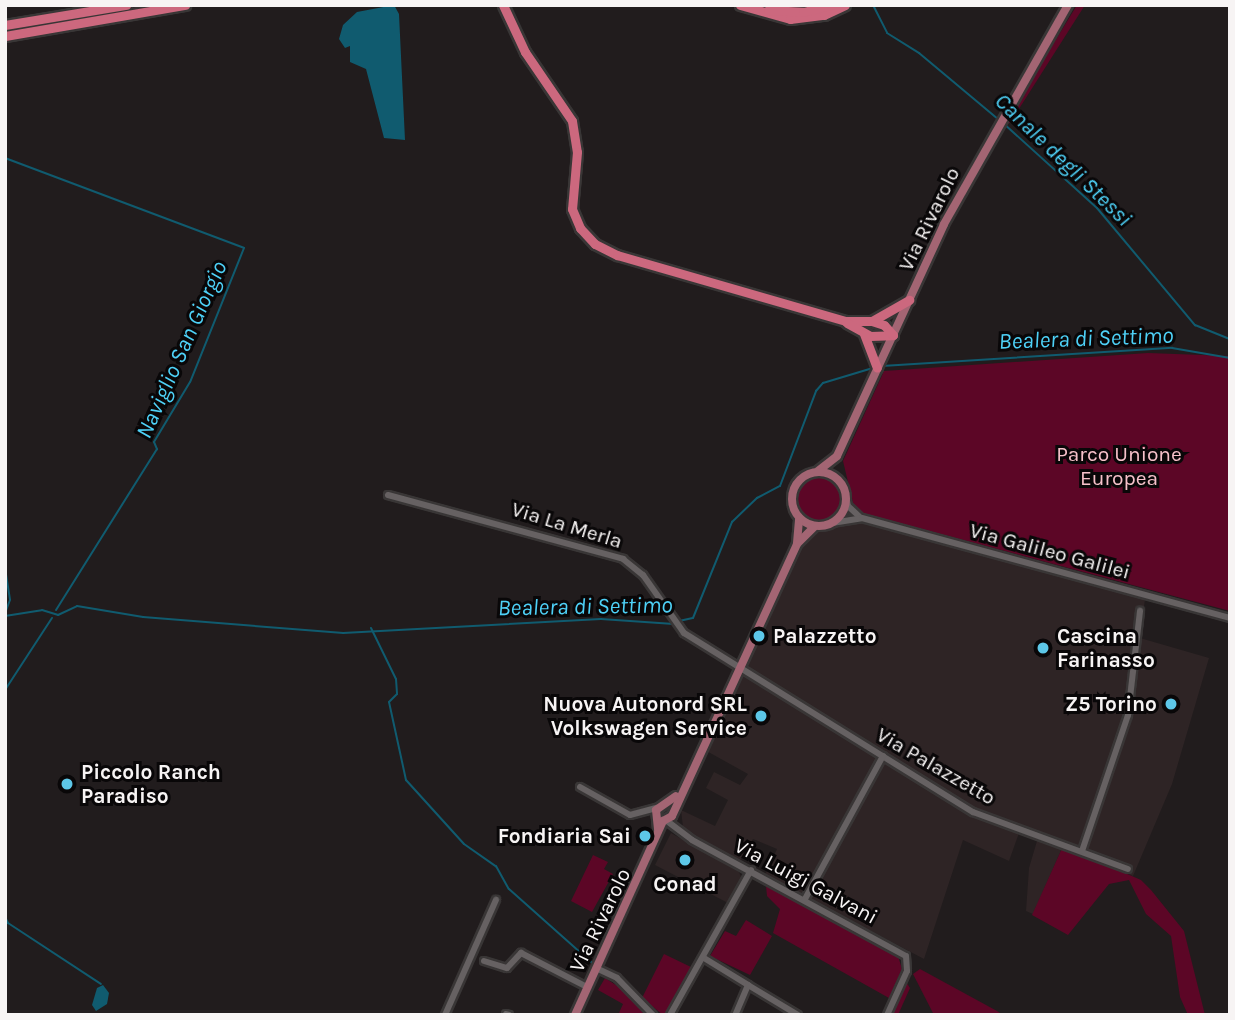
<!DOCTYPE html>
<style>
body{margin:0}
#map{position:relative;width:1235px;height:1020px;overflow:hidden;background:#211c1d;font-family:Karla,sans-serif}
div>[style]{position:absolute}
.built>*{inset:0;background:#2e2425}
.green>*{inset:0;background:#5c0626}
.round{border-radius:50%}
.water>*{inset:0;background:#105b6f}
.stream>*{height:2px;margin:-1px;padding:0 1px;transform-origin:1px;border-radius:1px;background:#105b6f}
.roads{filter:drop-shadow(2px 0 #393636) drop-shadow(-2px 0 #393636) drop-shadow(0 2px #393636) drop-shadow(0 -2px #393636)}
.minor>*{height:6px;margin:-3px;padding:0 3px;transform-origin:3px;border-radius:3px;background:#666162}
.major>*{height:8px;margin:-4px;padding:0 4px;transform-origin:4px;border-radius:4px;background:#a36573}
.major>.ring{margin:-4px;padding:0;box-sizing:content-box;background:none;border:8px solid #a36573;border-radius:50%}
.highway>*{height:9px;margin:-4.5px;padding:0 4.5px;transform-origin:4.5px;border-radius:4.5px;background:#cc687e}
.dots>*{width:19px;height:19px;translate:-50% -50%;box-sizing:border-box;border:4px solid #090708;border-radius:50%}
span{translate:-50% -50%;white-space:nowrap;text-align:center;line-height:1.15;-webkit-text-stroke:6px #090708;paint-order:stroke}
.street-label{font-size:21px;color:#f7f4f4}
.park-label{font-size:21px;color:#f7c1ca}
.poi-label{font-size:21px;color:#f7f4f4;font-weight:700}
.left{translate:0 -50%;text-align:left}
.right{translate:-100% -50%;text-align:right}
.water-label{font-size:23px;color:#4ed1f7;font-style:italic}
.frame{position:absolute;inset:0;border:7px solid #f7f4f4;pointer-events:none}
</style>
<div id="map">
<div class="built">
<div style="clip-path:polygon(861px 523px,1145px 599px,1140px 638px,1209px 658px,1172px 784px,1133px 876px,1063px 846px,1033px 914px,1026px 911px,1029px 868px,1037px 841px,1019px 833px,1009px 861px,963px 840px,924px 959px,765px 875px,777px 849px,753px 839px,739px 862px,696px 839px,683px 827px,681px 810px,715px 826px,728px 800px,706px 788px,714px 772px,740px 785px,748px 774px,703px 749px,801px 541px,812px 531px)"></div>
<div style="clip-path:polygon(671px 833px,739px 872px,742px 879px,728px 903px,655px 865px)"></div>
</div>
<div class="green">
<div style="clip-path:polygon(1077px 5px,1085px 5px,1010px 123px,1005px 123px)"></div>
<div style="clip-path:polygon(1148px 353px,1230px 356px,1230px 611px,862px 513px,853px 503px,843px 461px,884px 371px)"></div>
<div class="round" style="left:796px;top:476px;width:46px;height:46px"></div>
<div style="clip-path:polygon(1063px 846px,1141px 880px,1151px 890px,1184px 931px,1205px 1015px,1188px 1015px,1180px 997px,1171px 936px,1146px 914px,1129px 880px,1109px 884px,1068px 935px,1032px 915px)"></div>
<div style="clip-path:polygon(593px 855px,608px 862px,604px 869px,613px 874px,592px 912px,571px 901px)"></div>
<div style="clip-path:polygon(766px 886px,898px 956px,902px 969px,889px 998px,773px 933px,780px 909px,767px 896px)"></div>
<div style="clip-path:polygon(746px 920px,772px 936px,750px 975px,710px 956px,725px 931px,736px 936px)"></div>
<div style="clip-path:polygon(664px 954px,693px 968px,672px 1008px,663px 1015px,642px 998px)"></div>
<div style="clip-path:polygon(920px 969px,997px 1011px,1003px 1015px,934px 1015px,913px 974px)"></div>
<div style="clip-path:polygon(605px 978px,622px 989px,645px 1015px,618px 1015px,623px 1004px,598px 990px)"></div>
<div style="clip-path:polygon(906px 982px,910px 988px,898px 1015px,890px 1015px)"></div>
</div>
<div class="water">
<div style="clip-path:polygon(394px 5px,399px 14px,405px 140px,384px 138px,366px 69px,350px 62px,350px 46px,345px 48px,339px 39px,343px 25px,357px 12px)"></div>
<div style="clip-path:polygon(103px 985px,109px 993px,107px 1004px,96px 1011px,92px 1005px,97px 988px)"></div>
</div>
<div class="stream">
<div style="left:873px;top:5px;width:31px;rotate:63deg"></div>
<div style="left:887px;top:33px;width:38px;rotate:32deg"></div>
<div style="left:919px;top:53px;width:104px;rotate:39.9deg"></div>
<div style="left:1003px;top:123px;width:127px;rotate:42.1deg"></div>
<div style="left:1097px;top:208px;width:153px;rotate:50.1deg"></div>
<div style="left:1195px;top:325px;width:38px;rotate:22deg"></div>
<div style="left:5px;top:158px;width:255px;rotate:20.6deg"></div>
<div style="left:244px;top:248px;width:144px;rotate:111.9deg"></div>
<div style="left:190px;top:382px;width:70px;rotate:121deg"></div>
<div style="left:154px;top:442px;width:8px;rotate:67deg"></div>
<div style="left:157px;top:449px;width:190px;rotate:122.1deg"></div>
<div style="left:882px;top:366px;width:291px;rotate:-3.6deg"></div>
<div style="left:1172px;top:348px;width:59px;rotate:9.8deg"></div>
<div style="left:5px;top:568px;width:32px;rotate:81deg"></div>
<div style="left:10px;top:600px;width:14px;rotate:111deg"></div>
<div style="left:5px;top:616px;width:37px;rotate:-9deg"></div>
<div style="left:42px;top:610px;width:17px;rotate:17deg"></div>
<div style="left:58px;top:615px;width:21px;rotate:-25deg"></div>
<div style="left:77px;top:606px;width:67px;rotate:9.5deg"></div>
<div style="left:143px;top:617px;width:201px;rotate:4.6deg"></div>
<div style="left:343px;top:633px;width:258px;rotate:-3.1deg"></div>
<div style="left:601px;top:619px;width:73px;rotate:3.9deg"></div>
<div style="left:679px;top:621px;width:14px;rotate:-12deg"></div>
<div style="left:693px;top:618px;width:104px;rotate:-67.9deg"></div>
<div style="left:732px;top:522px;width:35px;rotate:-44deg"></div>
<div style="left:757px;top:498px;width:26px;rotate:-28deg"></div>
<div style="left:780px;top:486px;width:102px;rotate:-69.2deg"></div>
<div style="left:816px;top:391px;width:11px;rotate:-49deg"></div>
<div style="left:823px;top:383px;width:52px;rotate:-16.7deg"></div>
<div style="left:371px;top:628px;width:57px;rotate:63.9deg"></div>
<div style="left:396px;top:679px;width:15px;rotate:86deg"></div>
<div style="left:397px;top:694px;width:11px;rotate:135deg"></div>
<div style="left:389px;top:702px;width:80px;rotate:77.7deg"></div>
<div style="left:406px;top:780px;width:86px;rotate:47.8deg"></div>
<div style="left:464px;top:844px;width:39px;rotate:35deg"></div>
<div style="left:496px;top:866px;width:26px;rotate:61deg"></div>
<div style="left:509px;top:889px;width:111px;rotate:41.7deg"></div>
<div style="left:5px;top:690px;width:86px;rotate:-56.9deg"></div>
<div style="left:5px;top:917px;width:7px;rotate:63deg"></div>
<div style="left:8px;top:923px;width:111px;rotate:33.3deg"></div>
</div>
<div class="roads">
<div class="minor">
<div style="left:388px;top:495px;width:244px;rotate:15.2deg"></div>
<div style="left:623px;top:559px;width:26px;rotate:39deg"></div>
<div style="left:643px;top:575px;width:71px;rotate:54.7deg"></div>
<div style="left:684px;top:633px;width:340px;rotate:31.8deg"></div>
<div style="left:973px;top:812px;width:165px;rotate:20.2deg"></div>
<div style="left:846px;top:495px;width:11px;rotate:80deg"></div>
<div style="left:848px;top:506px;width:16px;rotate:43deg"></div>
<div style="left:832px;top:523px;width:30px;rotate:-9deg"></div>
<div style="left:862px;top:518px;width:381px;rotate:15.2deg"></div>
<div style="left:580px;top:787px;width:57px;rotate:29.2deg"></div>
<div style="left:630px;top:815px;width:28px;rotate:-15deg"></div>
<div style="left:667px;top:821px;width:31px;rotate:37deg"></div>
<div style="left:692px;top:840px;width:243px;rotate:28.5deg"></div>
<div style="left:906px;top:956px;width:15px;rotate:86deg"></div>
<div style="left:907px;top:971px;width:48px;rotate:114.4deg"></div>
<div style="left:1082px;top:851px;width:144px;rotate:-71.3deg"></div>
<div style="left:1128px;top:715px;width:105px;rotate:-83.4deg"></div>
<div style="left:805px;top:899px;width:163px;rotate:-61.4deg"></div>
<div style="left:704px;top:958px;width:52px;rotate:31.5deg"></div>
<div style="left:748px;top:985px;width:33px;rotate:113deg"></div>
<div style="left:484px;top:961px;width:24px;rotate:17deg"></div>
<div style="left:507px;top:968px;width:21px;rotate:-47deg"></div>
<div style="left:521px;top:953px;width:74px;rotate:27.3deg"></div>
<div style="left:596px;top:968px;width:23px;rotate:25deg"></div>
<div style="left:617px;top:978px;width:52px;rotate:45.8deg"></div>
<div style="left:748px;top:985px;width:58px;rotate:31deg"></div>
<div style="left:506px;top:1014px;width:3px;rotate:18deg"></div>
<div style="left:445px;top:1015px;width:126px;rotate:-66.1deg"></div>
<div style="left:670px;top:1015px;width:166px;rotate:-60.8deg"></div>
</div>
<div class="major">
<div style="left:818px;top:471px;width:24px;rotate:-38deg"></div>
<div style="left:837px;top:456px;width:255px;rotate:-65.2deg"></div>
<div style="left:944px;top:224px;width:252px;rotate:-60.5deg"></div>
<div class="ring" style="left:792px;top:472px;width:46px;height:46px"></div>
<div style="left:797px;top:543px;width:25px;rotate:-85deg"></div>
<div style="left:663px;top:821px;width:10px;rotate:-29deg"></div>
<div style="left:672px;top:816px;width:299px;rotate:-65.3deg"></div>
<div style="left:797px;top:544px;width:25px;rotate:-45deg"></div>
<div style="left:658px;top:829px;width:19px;rotate:-96deg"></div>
<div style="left:656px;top:810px;width:24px;rotate:-35deg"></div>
<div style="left:575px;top:1015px;width:213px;rotate:-65.6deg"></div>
</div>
<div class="highway">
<div style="left:503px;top:5px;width:52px;rotate:64.9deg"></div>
<div style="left:525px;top:52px;width:83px;rotate:55.7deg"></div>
<div style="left:572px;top:121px;width:31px;rotate:81deg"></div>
<div style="left:577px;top:152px;width:57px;rotate:95deg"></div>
<div style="left:572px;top:209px;width:21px;rotate:67deg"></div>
<div style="left:580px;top:228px;width:22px;rotate:47deg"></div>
<div style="left:595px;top:244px;width:25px;rotate:27deg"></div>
<div style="left:617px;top:255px;width:237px;rotate:16.1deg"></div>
<div style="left:845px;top:321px;width:27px"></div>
<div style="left:872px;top:321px;width:43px;rotate:-29.6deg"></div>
<div style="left:740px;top:5px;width:52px;rotate:15.6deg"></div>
<div style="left:790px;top:19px;width:34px;rotate:-7deg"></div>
<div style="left:824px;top:15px;width:23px;rotate:-25deg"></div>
<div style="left:768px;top:10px;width:35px;rotate:3deg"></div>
<div style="left:803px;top:12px;width:30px;rotate:-14deg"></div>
<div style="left:5px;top:25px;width:123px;rotate:-9.4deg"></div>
<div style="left:5px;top:36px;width:183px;rotate:-9.8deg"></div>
<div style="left:847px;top:323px;width:26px;rotate:29deg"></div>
<div style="left:870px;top:336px;width:23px;rotate:-2deg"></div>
<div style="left:893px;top:335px;width:13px;rotate:-132deg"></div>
<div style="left:884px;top:325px;width:13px;rotate:-162deg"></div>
<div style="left:864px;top:334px;width:36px;rotate:69deg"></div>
</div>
</div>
<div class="dots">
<div style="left:759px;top:636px;background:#5dc7e8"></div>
<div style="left:1043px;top:648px;background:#5dc7e8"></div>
<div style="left:1171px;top:704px;background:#5dc7e8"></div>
<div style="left:761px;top:716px;background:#5dc7e8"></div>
<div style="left:67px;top:784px;background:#5dc7e8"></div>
<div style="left:645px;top:836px;background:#5dc7e8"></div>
<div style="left:685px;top:860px;background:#5dc7e8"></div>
</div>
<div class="street-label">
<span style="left:929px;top:219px;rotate:-64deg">Via Rivarolo</span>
<span style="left:567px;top:525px;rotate:17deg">Via La Merla</span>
<span style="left:1050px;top:551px;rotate:15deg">Via Galileo Galilei</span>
<span style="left:936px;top:766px;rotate:30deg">Via Palazzetto</span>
<span style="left:806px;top:881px;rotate:28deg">Via Luigi Galvani</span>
<span style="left:600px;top:920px;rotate:-64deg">Via Rivarolo</span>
</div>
<div class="park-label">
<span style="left:1119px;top:466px">Parco Unione<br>Europea</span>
</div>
<div class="poi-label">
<span class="left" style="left:773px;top:636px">Palazzetto</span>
<span class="left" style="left:1057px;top:648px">Cascina<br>Farinasso</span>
<span class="right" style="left:747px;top:716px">Nuova Autonord SRL<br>Volkswagen Service</span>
<span class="right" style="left:1157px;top:704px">Z5 Torino</span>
<span class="left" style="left:81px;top:784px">Piccolo Ranch<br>Paradiso</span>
<span class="right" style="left:631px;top:836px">Fondiaria Sai</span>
<span style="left:685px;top:884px">Conad</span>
</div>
<div class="water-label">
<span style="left:1063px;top:160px;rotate:44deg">Canale degli Stessi</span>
<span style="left:1086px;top:339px;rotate:-2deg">Bealera di Settimo</span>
<span style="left:182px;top:350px;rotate:-66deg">Naviglio San Giorgio</span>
<span style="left:585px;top:607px;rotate:-1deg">Bealera di Settimo</span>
</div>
<div class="frame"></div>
</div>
